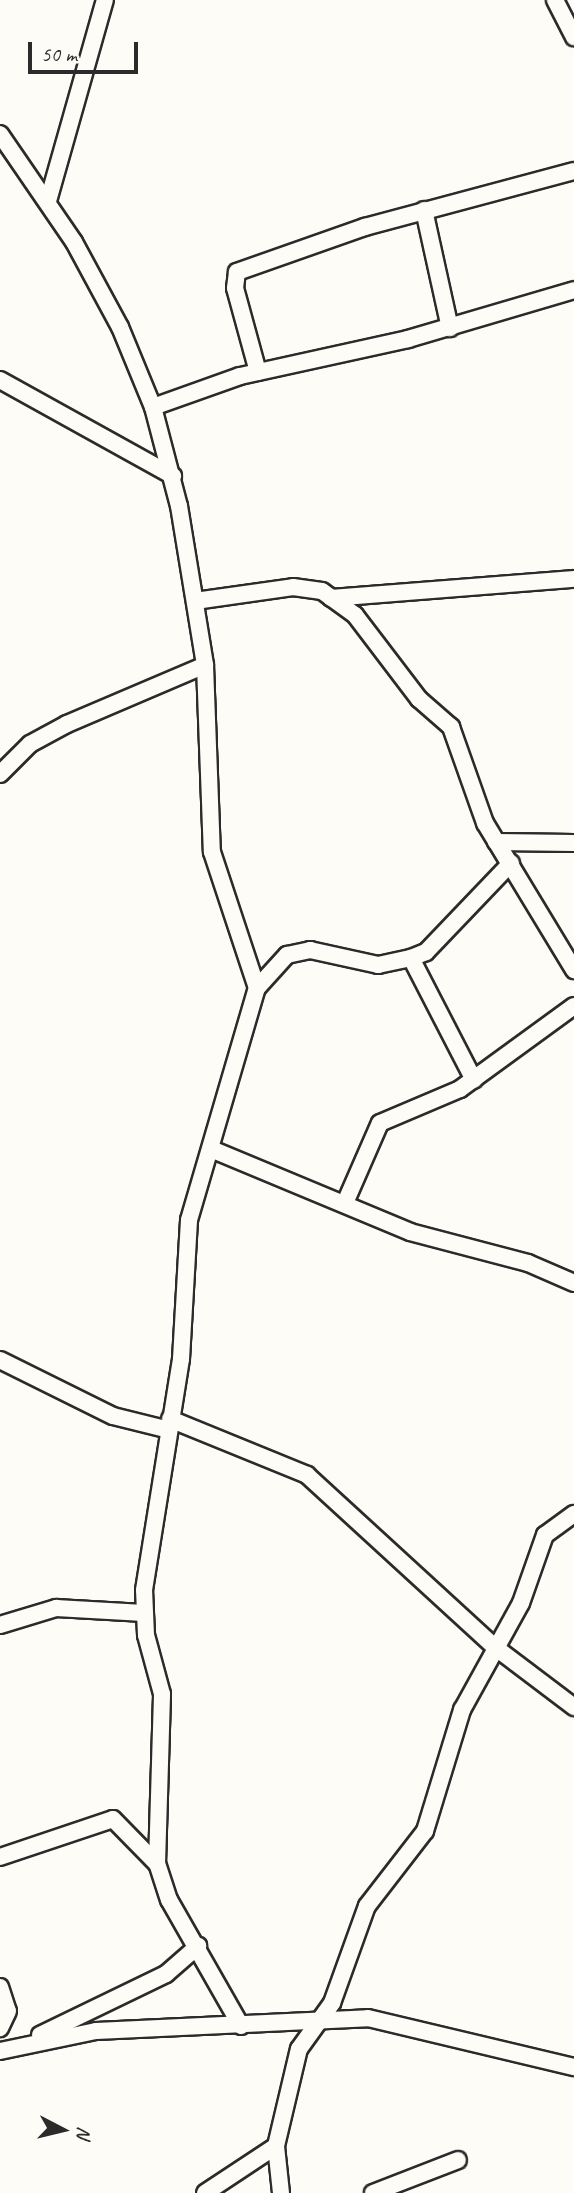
<!DOCTYPE html>
<style>
body{margin:0}
#map{position:relative;width:574px;height:2193px;overflow:hidden;background:#fdfcf7;font-family:Caveat,sans-serif}
div>[style]{position:absolute}
.roads{filter:drop-shadow(2px 0 #2b2b2b) drop-shadow(-2px 0 #2b2b2b) drop-shadow(0 2px #2b2b2b) drop-shadow(0 -2px #2b2b2b)}
.minor>*{height:16px;margin:-8px;padding:0 8px;transform-origin:8px;border-radius:8px;background:#fdfcf7}
span{translate:-50% -50%;white-space:nowrap;text-align:center;line-height:1.15;-webkit-text-stroke:5px #fdfcf7;paint-order:stroke}
.north{position:absolute;left:28px;top:2095px;width:70px;height:70px;-webkit-text-stroke:5px #fdfcf7;paint-order:stroke;rotate:97deg;font-size:19px;font-weight:700;line-height:28px;text-align:center;color:#2b2b2b}
.north::after{content:'';display:block;margin:auto;width:24px;height:32px;background:#2b2b2b;clip-path:polygon(50% 0,100% 100%,50% 72%,0 100%)}
.scale{position:absolute;left:28px;top:42px;width:110px;height:32px;box-sizing:border-box;border:4px solid #2b2b2b;border-top:0;padding-left:9px;font-size:21px;line-height:24px;white-space:nowrap;color:#2b2b2b;-webkit-text-stroke:5px #fdfcf7;paint-order:stroke}
</style>
<div id="map">
<div class="roads">
<div class="minor">
<div style="left:555px;top:0;width:42px;rotate:62.8deg"></div>
<div style="left:0;top:134px;width:131px;rotate:55.6deg"></div>
<div style="left:74px;top:242px;width:97px;rotate:61.6deg"></div>
<div style="left:120px;top:327px;width:87px;rotate:67.6deg"></div>
<div style="left:153px;top:407px;width:102px;rotate:75.3deg"></div>
<div style="left:179px;top:506px;width:161px;rotate:80.7deg"></div>
<div style="left:205px;top:665px;width:187px;rotate:87.9deg"></div>
<div style="left:212px;top:852px;width:143px;rotate:71.7deg"></div>
<div style="left:48px;top:201px;width:209px;rotate:-74.2deg"></div>
<div style="left:424px;top:210px;width:121px;rotate:77.6deg"></div>
<div style="left:258px;top:372px;width:87px;rotate:-105.3deg"></div>
<div style="left:235px;top:288px;width:16px;rotate:-83deg"></div>
<div style="left:237px;top:272px;width:136px;rotate:-19.4deg"></div>
<div style="left:365px;top:227px;width:216px;rotate:-15deg"></div>
<div style="left:0;top:380px;width:198px;rotate:29deg"></div>
<div style="left:153px;top:407px;width:92px;rotate:-19.6deg"></div>
<div style="left:240px;top:376px;width:172px;rotate:-12.4deg"></div>
<div style="left:408px;top:339px;width:173px;rotate:-16.4deg"></div>
<div style="left:331px;top:598px;width:244px;rotate:-4.5deg"></div>
<div style="left:195px;top:601px;width:99px;rotate:-8.1deg"></div>
<div style="left:293px;top:587px;width:29px;rotate:8deg"></div>
<div style="left:322px;top:591px;width:41px;rotate:36deg"></div>
<div style="left:355px;top:615px;width:106px;rotate:52.7deg"></div>
<div style="left:419px;top:699px;width:43px;rotate:41.2deg"></div>
<div style="left:451px;top:727px;width:102px;rotate:70.5deg"></div>
<div style="left:485px;top:823px;width:172px;rotate:58.8deg"></div>
<div style="left:0;top:774px;width:42px;rotate:-45deg"></div>
<div style="left:30px;top:744px;width:42px;rotate:-28.4deg"></div>
<div style="left:67px;top:724px;width:150px;rotate:-23.1deg"></div>
<div style="left:496px;top:842px;width:78px;rotate:0.7deg"></div>
<div style="left:411px;top:958px;width:137px;rotate:62.7deg"></div>
<div style="left:211px;top:1149px;width:216px;rotate:22.6deg"></div>
<div style="left:410px;top:1232px;width:122px;rotate:14.7deg"></div>
<div style="left:528px;top:1263px;width:50px;rotate:23.5deg"></div>
<div style="left:345px;top:1203px;width:87px;rotate:-66.4deg"></div>
<div style="left:380px;top:1123px;width:87px;rotate:-23deg"></div>
<div style="left:460px;top:1089px;width:141px;rotate:-36.1deg"></div>
<div style="left:0;top:1360px;width:126px;rotate:26.4deg"></div>
<div style="left:113px;top:1416px;width:54px;rotate:14deg"></div>
<div style="left:170px;top:1419px;width:148px;rotate:22.2deg"></div>
<div style="left:307px;top:1475px;width:256px;rotate:42.5deg"></div>
<div style="left:496px;top:1648px;width:98px;rotate:37.1deg"></div>
<div style="left:0;top:1625px;width:59px;rotate:-16.9deg"></div>
<div style="left:56px;top:1608px;width:88px;rotate:3.3deg"></div>
<div style="left:0;top:1857px;width:119px;rotate:-18.6deg"></div>
<div style="left:113px;top:1819px;width:63px;rotate:45.6deg"></div>
<div style="left:0;top:1987px;width:25px;rotate:72deg"></div>
<div style="left:8px;top:2011px;width:19px;rotate:115deg"></div>
<div style="left:241px;top:2026px;width:145px;rotate:-119.7deg"></div>
<div style="left:169px;top:1900px;width:38px;rotate:-108deg"></div>
<div style="left:157px;top:1864px;width:170px;rotate:-88.3deg"></div>
<div style="left:162px;top:1694px;width:61px;rotate:-105.2deg"></div>
<div style="left:146px;top:1635px;width:45px;rotate:-92.5deg"></div>
<div style="left:144px;top:1590px;width:234px;rotate:-80.9deg"></div>
<div style="left:181px;top:1359px;width:139px;rotate:-86.7deg"></div>
<div style="left:189px;top:1220px;width:242px;rotate:-73.7deg"></div>
<div style="left:257px;top:988px;width:45px;rotate:-47.7deg"></div>
<div style="left:287px;top:955px;width:24px;rotate:-12deg"></div>
<div style="left:310px;top:950px;width:70px;rotate:12.4deg"></div>
<div style="left:378px;top:965px;width:34px;rotate:-12deg"></div>
<div style="left:411px;top:958px;width:16px;rotate:-22deg"></div>
<div style="left:426px;top:952px;width:123px;rotate:-46.3deg"></div>
<div style="left:40px;top:2035px;width:140px;rotate:-25.8deg"></div>
<div style="left:166px;top:1974px;width:43px;rotate:-41.2deg"></div>
<div style="left:0;top:2051px;width:98px;rotate:-11.8deg"></div>
<div style="left:96px;top:2031px;width:272px;rotate:-2.7deg"></div>
<div style="left:368px;top:2018px;width:212px;rotate:13.4deg"></div>
<div style="left:205px;top:2193px;width:85px;rotate:-33.5deg"></div>
<div style="left:281px;top:2193px;width:47px;rotate:-96.1deg"></div>
<div style="left:276px;top:2146px;width:100px;rotate:-76.7deg"></div>
<div style="left:299px;top:2049px;width:57px;rotate:-54.3deg"></div>
<div style="left:332px;top:2003px;width:103px;rotate:-70.2deg"></div>
<div style="left:367px;top:1906px;width:95px;rotate:-52.3deg"></div>
<div style="left:425px;top:1831px;width:127px;rotate:-73deg"></div>
<div style="left:462px;top:1710px;width:122px;rotate:-61.1deg"></div>
<div style="left:521px;top:1603px;width:72px;rotate:-70.6deg"></div>
<div style="left:545px;top:1535px;width:36px;rotate:-36deg"></div>
<div style="left:373px;top:2193px;width:91px;rotate:-21.2deg"></div>
</div>
</div>
<div class="north">N</div>
<div class="scale">50 m</div>
</div>
